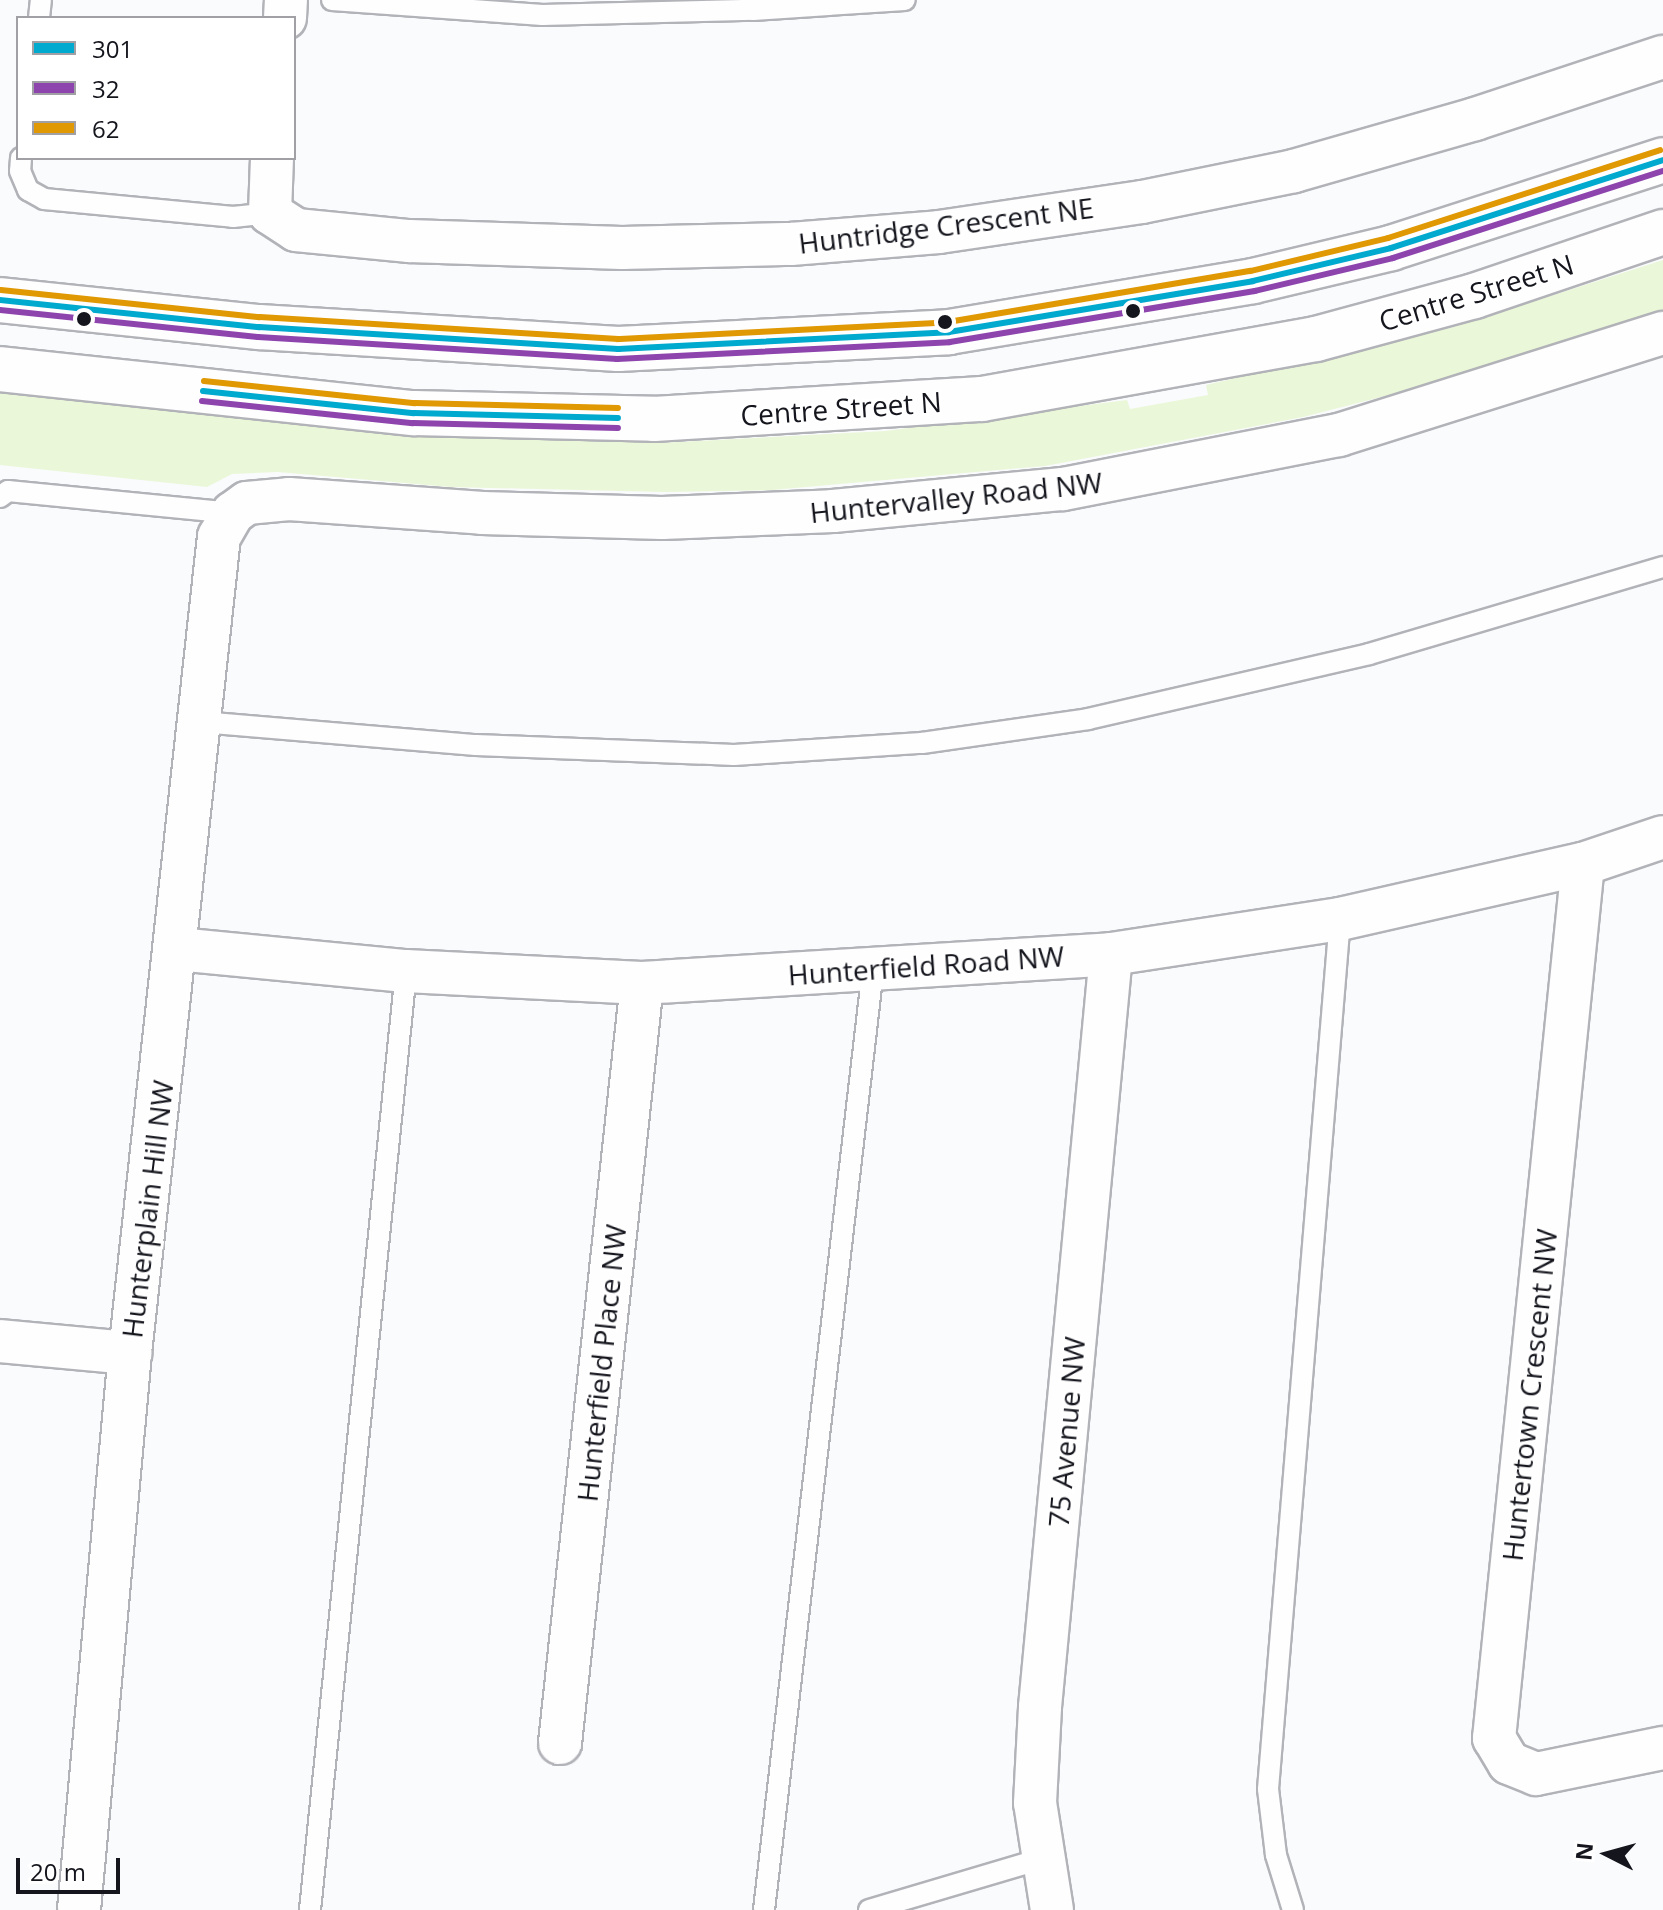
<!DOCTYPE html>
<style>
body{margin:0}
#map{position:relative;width:1663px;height:1910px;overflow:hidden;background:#fafbfd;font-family:"Open Sans",sans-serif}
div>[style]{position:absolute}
.green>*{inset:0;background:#eaf7d8}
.roads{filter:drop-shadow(2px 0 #b2b3b8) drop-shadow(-2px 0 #b2b3b8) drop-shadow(0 2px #b2b3b8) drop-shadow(0 -2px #b2b3b8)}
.service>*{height:20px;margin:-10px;padding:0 10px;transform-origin:10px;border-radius:10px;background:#fefeff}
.minor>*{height:42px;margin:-21px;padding:0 21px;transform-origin:21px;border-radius:21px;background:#fefeff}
.secondary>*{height:44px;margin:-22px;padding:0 22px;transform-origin:22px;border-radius:22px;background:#fefeff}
.bus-1>*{height:6px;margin:-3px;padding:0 3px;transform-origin:3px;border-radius:3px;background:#00a9ce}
.bus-2>*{height:6px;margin:-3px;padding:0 3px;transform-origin:3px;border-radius:3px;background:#8e44ad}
.bus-3>*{height:6px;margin:-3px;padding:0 3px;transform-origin:3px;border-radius:3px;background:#e09803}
.dots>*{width:22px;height:22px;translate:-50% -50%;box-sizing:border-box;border:4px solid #fff;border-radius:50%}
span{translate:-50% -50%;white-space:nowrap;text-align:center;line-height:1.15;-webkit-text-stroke:6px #fff;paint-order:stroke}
.street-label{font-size:28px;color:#14151d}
.legend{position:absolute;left:16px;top:16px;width:280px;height:144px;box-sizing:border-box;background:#fff;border:2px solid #a1a1a5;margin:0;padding:10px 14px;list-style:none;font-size:24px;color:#14151d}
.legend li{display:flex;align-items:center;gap:16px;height:40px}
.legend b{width:40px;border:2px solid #a1a1a5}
.north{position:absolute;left:1567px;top:1814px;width:80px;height:80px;-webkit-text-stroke:6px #fff;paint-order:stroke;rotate:276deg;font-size:22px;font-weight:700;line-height:32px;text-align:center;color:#14151d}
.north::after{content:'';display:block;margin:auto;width:28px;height:36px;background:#14151d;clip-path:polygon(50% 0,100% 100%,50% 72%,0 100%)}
.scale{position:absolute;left:16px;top:1858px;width:104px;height:36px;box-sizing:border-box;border:4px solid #14151d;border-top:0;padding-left:10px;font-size:24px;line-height:28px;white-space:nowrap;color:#14151d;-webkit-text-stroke:6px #fff;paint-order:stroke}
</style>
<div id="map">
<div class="green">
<div style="clip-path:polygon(1663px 260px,1663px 312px,1463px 376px,1303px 417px,1045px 466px,772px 490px,664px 492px,451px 487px,278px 472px,232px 474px,207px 487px,0 465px,0 392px,448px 435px,660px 443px,885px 431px,1127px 400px,1130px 409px,1208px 395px,1206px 385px,1454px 327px)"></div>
</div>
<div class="roads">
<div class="service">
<div style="left:332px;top:0;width:211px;rotate:4.1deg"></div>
<div style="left:542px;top:15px;width:211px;rotate:-1.4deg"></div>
<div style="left:753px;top:10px;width:152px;rotate:-3.8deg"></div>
<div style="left:39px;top:18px;width:18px;rotate:-84deg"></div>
<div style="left:21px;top:158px;width:13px;rotate:94deg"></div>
<div style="left:20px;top:171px;width:21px;rotate:67deg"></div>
<div style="left:28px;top:190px;width:18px;rotate:29deg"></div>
<div style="left:44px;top:199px;width:190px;rotate:5.4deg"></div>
<div style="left:233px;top:217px;width:37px;rotate:-6deg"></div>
<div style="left:0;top:497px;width:10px;rotate:-37deg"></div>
<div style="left:8px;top:491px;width:226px;rotate:5.6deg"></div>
<div style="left:201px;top:722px;width:276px;rotate:4.8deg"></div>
<div style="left:476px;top:745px;width:258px;rotate:2.2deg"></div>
<div style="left:734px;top:755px;width:188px;rotate:-3.7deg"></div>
<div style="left:922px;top:743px;width:168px;rotate:-8.2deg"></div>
<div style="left:1088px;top:719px;width:288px;rotate:-13deg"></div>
<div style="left:1369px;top:654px;width:307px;rotate:-16.5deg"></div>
<div style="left:310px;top:1910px;width:944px;rotate:-84.16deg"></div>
<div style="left:764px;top:1910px;width:947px;rotate:-83.39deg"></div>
<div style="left:869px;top:1910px;width:179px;rotate:-16.5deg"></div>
<div style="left:1293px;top:1910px;width:58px;rotate:-107.2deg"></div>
<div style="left:1276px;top:1855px;width:66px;rotate:-96.9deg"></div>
<div style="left:1268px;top:1789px;width:873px;rotate:-85.27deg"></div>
</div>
<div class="minor">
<div style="left:285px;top:18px;width:18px;rotate:-87deg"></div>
<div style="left:272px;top:158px;width:55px;rotate:92.1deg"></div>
<div style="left:270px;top:213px;width:31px;rotate:33deg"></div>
<div style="left:296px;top:230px;width:114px;rotate:5.6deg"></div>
<div style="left:409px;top:241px;width:213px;rotate:1.9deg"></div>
<div style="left:622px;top:248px;width:169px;rotate:-1.4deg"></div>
<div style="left:791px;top:244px;width:148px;rotate:-4.6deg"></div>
<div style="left:939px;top:232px;width:205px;rotate:-8.4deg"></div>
<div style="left:1142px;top:202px;width:155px;rotate:-11.5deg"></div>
<div style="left:1294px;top:171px;width:188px;rotate:-16deg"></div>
<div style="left:1475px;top:119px;width:198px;rotate:-18.3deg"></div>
<div style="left:1583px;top:864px;width:879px;rotate:95.81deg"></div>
<div style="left:1494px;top:1738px;width:29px;rotate:59deg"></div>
<div style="left:1509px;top:1763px;width:29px;rotate:22deg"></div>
<div style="left:1536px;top:1774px;width:130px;rotate:-11.6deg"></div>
<div style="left:177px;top:949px;width:230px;rotate:5.5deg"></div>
<div style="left:406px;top:971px;width:236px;rotate:2.9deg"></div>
<div style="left:642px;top:983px;width:470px;rotate:-3.5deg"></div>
<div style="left:1111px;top:954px;width:232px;rotate:-8.7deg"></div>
<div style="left:1340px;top:919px;width:249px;rotate:-12.8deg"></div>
<div style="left:1583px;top:864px;width:84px;rotate:-18.6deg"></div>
<div style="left:0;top:1341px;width:131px;rotate:5.3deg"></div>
<div style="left:560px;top:1743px;width:764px;rotate:-83.84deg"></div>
<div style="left:79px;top:1910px;width:559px;rotate:-84.77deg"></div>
<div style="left:130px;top:1353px;width:821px;rotate:-83.78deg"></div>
<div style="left:219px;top:537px;width:28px;rotate:-60deg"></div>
<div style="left:233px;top:513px;width:17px;rotate:-36deg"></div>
<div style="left:247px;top:503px;width:42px;rotate:-5.4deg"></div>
<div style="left:289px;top:499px;width:194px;rotate:4.1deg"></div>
<div style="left:482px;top:513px;width:180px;rotate:1.6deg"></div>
<div style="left:662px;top:518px;width:171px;rotate:-2.3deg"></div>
<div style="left:833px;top:511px;width:231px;rotate:-5.5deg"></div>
<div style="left:1063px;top:489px;width:281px;rotate:-11.1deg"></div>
<div style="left:1339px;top:435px;width:340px;rotate:-17.5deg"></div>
<div style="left:1052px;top:1910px;width:108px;rotate:-99deg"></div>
<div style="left:1035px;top:1803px;width:96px;rotate:-87deg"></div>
<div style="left:1040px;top:1707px;width:756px;rotate:-84.61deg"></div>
</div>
<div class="secondary">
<div style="left:0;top:300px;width:260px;rotate:6deg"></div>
<div style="left:259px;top:327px;width:360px;rotate:3.5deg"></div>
<div style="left:618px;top:349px;width:331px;rotate:-2.9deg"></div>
<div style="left:949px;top:332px;width:308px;rotate:-9.5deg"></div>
<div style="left:1253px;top:281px;width:142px;rotate:-13.4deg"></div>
<div style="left:1391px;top:248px;width:286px;rotate:-17.9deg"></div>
<div style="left:0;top:369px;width:416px;rotate:6.1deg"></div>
<div style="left:414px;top:413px;width:240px;rotate:1.4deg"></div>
<div style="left:654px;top:419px;width:329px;rotate:-3.5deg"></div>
<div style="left:982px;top:399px;width:339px;rotate:-10.2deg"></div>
<div style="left:1316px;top:339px;width:164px;rotate:-15.2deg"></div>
<div style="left:1474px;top:296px;width:200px;rotate:-18.7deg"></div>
</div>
</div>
<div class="bus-1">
<div style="left:0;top:300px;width:260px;rotate:6deg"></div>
<div style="left:259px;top:327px;width:360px;rotate:3.5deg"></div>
<div style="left:618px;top:349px;width:331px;rotate:-2.9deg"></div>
<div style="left:949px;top:332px;width:308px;rotate:-9.5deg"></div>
<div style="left:1253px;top:281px;width:142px;rotate:-13.4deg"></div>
<div style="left:1391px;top:248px;width:286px;rotate:-17.9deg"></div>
<div style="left:203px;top:391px;width:212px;rotate:6deg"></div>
<div style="left:414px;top:413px;width:204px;rotate:1.4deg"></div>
</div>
<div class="bus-2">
<div style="left:0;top:310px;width:259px;rotate:6deg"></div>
<div style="left:258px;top:337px;width:360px;rotate:3.5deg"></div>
<div style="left:617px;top:359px;width:333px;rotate:-2.9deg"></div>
<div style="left:950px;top:342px;width:309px;rotate:-9.5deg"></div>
<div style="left:1255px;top:291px;width:142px;rotate:-13.4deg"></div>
<div style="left:1393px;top:258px;width:284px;rotate:-17.9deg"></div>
<div style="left:202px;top:401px;width:212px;rotate:6deg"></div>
<div style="left:413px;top:423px;width:205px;rotate:1.4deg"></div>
</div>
<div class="bus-3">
<div style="left:1px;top:290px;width:260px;rotate:6deg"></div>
<div style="left:260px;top:317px;width:359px;rotate:3.5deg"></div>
<div style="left:618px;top:339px;width:330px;rotate:-2.9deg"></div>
<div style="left:948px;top:322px;width:307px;rotate:-9.6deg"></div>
<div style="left:1251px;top:271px;width:141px;rotate:-13.5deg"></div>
<div style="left:1388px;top:238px;width:286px;rotate:-17.9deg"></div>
<div style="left:204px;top:381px;width:212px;rotate:6deg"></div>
<div style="left:415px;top:403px;width:203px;rotate:1.4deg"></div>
</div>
<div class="dots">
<div style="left:1133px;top:311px;background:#14151d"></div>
<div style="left:84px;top:319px;background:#14151d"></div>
<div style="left:945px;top:322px;background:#14151d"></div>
</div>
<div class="street-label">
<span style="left:946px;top:225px;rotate:-7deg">Huntridge Crescent NE</span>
<span style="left:1476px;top:292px;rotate:-17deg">Centre Street N</span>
<span style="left:841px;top:408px;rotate:-4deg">Centre Street N</span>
<span style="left:956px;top:497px;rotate:-6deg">Huntervalley Road NW</span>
<span style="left:926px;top:965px;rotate:-4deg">Hunterfield Road NW</span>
<span style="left:147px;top:1209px;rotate:-83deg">Hunterplain Hill NW</span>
<span style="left:601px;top:1363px;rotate:-84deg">Hunterfield Place NW</span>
<span style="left:1529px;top:1395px;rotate:-84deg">Huntertown Crescent NW</span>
<span style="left:1066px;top:1432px;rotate:-85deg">75 Avenue NW</span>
</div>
<ul class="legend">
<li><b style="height:10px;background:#00a9ce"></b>301</li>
<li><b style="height:10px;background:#8e44ad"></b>32</li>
<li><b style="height:10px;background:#e09803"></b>62</li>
</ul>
<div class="north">N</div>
<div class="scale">20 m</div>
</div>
